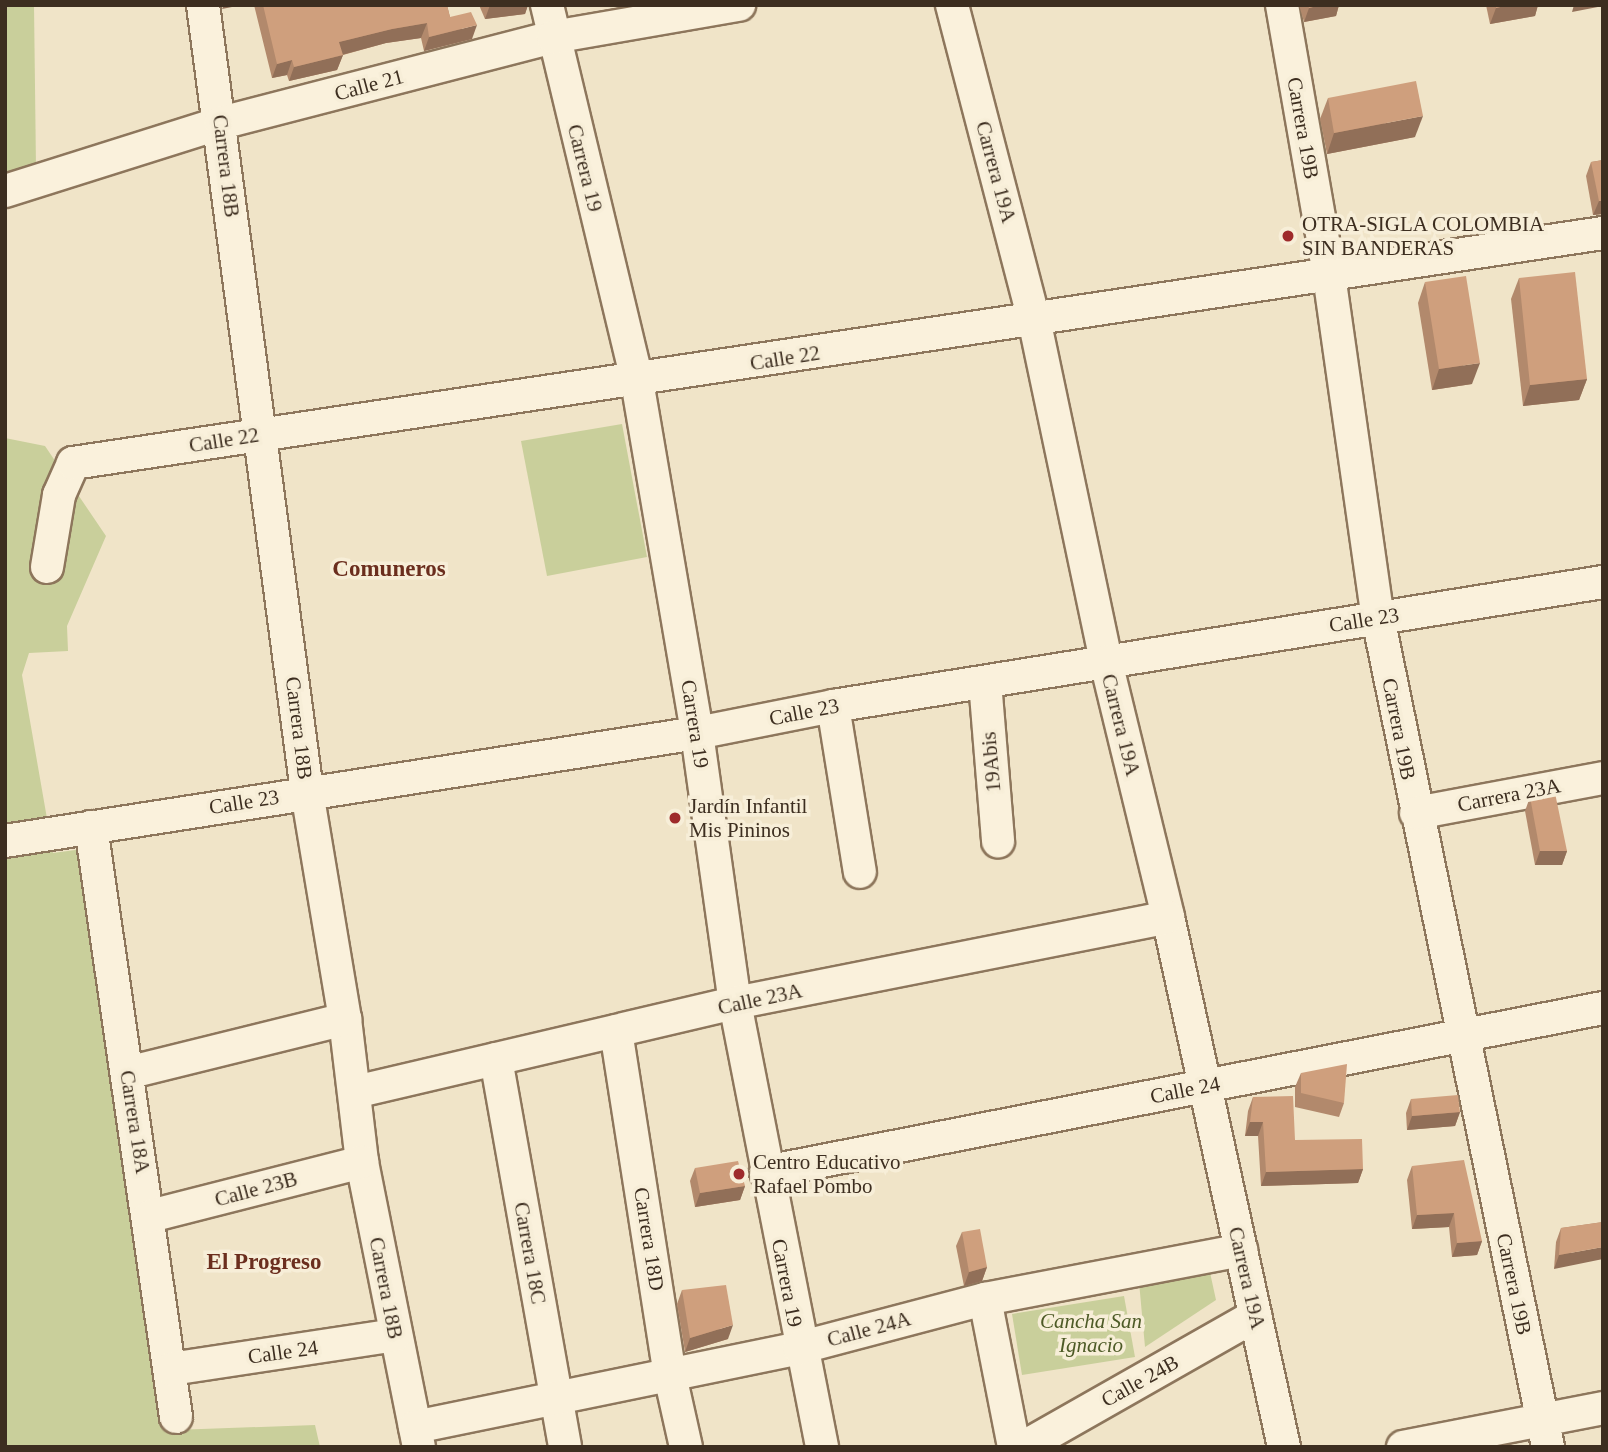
<!DOCTYPE html>
<meta charset="utf-8">
<style>
body{margin:0}
#map{position:relative;width:1608px;height:1452px;overflow:hidden;background:#f0e4c8;font-family:"Times New Roman",serif}
div>[style]{position:absolute}
.green>*{inset:0;background:#c9cf9b}
.roads{filter:drop-shadow(2px 0 #8d765c) drop-shadow(-2px 0 #8d765c) drop-shadow(0 2px #8d765c) drop-shadow(0 -2px #8d765c)}
.minor>*{height:32px;margin:-16px;padding:0 16px;transform-origin:16px;border-radius:16px;background:#faf1dc}
.wall>*{inset:0;background:#b2896c}
.shaded-wall>*{inset:0;background:#916f58}
.building>*{inset:0;background:#cf9f7d}
.dots>*{width:19px;height:19px;translate:-50% -50%;box-sizing:border-box;border:4px solid #f7eed8;border-radius:50%}
span{translate:-50% -50%;white-space:nowrap;text-align:center;line-height:1.15;-webkit-text-stroke:7px #f7eed8;paint-order:stroke}
.street-label{font-size:21px;color:#3d2e20}
.poi-label{font-size:21px;color:#3d2e20}
.left{translate:0 -50%;text-align:left}
.park-label{font-size:21px;color:#4d5a26;font-style:italic}
.neighbourhood-label{font-size:23px;color:#6b2e1e;font-weight:700}
.frame{position:absolute;inset:0;border:7px solid #3d2e20;pointer-events:none}
</style>
<div id="map">
<div class="green">
<div style="clip-path:polygon(5px 5px,34px 5px,36px 168px,5px 181px)"></div>
<div style="clip-path:polygon(622px 424px,647px 557px,547px 576px,521px 441px)"></div>
<div style="clip-path:polygon(5px 438px,45px 446px,106px 536px,67px 626px,68px 651px,29px 653px,22px 675px,53px 853px,90px 848px,174px 1430px,315px 1425px,320px 1447px,5px 1447px)"></div>
<div style="clip-path:polygon(1209px 1268px,1216px 1300px,1145px 1347px,1139px 1282px)"></div>
<div style="clip-path:polygon(1124px 1296px,1135px 1357px,1022px 1375px,1012px 1314px)"></div>
</div>
<div class="roads">
<div class="minor">
<div style="left:203px;top:5px;width:794px;rotate:82.47deg"></div>
<div style="left:307px;top:792px;width:230px;rotate:80.5deg"></div>
<div style="left:345px;top:1019px;width:144px;rotate:83.2deg"></div>
<div style="left:362px;top:1162px;width:291px;rotate:78.7deg"></div>
<div style="left:547px;top:5px;width:387px;rotate:76.5deg"></div>
<div style="left:637px;top:381px;width:357px;rotate:80.3deg"></div>
<div style="left:697px;top:733px;width:273px;rotate:82deg"></div>
<div style="left:735px;top:1003px;width:452px;rotate:78.9deg"></div>
<div style="left:952px;top:5px;width:325px;rotate:75.4deg"></div>
<div style="left:1034px;top:319px;width:350px;rotate:78.1deg"></div>
<div style="left:1106px;top:662px;width:262px;rotate:76.3deg"></div>
<div style="left:1168px;top:917px;width:543px;rotate:77.65deg"></div>
<div style="left:1282px;top:5px;width:274px;rotate:80.1deg"></div>
<div style="left:1329px;top:275px;width:346px;rotate:81.9deg"></div>
<div style="left:1378px;top:618px;width:846px;rotate:78.41deg"></div>
<div style="left:5px;top:191px;width:226px;rotate:-17.5deg"></div>
<div style="left:221px;top:123px;width:343px;rotate:-14.5deg"></div>
<div style="left:553px;top:37px;width:189px;rotate:-9.8deg"></div>
<div style="left:47px;top:567px;width:73px;rotate:-80.5deg"></div>
<div style="left:59px;top:495px;width:35px;rotate:-66deg"></div>
<div style="left:73px;top:463px;width:1547px;rotate:-8.55deg"></div>
<div style="left:985px;top:682px;width:160px;rotate:85.3deg"></div>
<div style="left:833px;top:706px;width:168px;rotate:80.8deg"></div>
<div style="left:1416px;top:813px;width:190px;rotate:-10.6deg"></div>
<div style="left:91px;top:827px;width:596px;rotate:81.8deg"></div>
<div style="left:5px;top:841px;width:700px;rotate:-8.87deg"></div>
<div style="left:697px;top:733px;width:139px;rotate:-11.2deg"></div>
<div style="left:833px;top:706px;width:780px;rotate:-9.15deg"></div>
<div style="left:616px;top:1031px;width:344px;rotate:81.1deg"></div>
<div style="left:669px;top:1371px;width:78px;rotate:77.4deg"></div>
<div style="left:496px;top:1059px;width:394px;rotate:79.9deg"></div>
<div style="left:127px;top:1073px;width:225px;rotate:-13.9deg"></div>
<div style="left:355px;top:1092px;width:390px;rotate:-13.2deg"></div>
<div style="left:735px;top:1003px;width:441px;rotate:-11.2deg"></div>
<div style="left:766px;top:1172px;width:853px;rotate:-11.09deg"></div>
<div style="left:150px;top:1216px;width:219px;rotate:-14.3deg"></div>
<div style="left:985px;top:1299px;width:151px;rotate:78.9deg"></div>
<div style="left:171px;top:1369px;width:227px;rotate:-8.6deg"></div>
<div style="left:415px;top:1427px;width:392px;rotate:-11.6deg"></div>
<div style="left:799px;top:1348px;width:192px;rotate:-14.8deg"></div>
<div style="left:985px;top:1299px;width:261px;rotate:-10.8deg"></div>
<div style="left:1024px;top:1447px;width:266px;rotate:-29.6deg"></div>
<div style="left:1403px;top:1447px;width:204px;rotate:-11deg"></div>
</div>
</div>
<div class="wall">
<div style="clip-path:polygon(254px 5px,447px 5px,450px 17px,472px 39px,424px 51px,421px 38px,386px 43px,343px 55px,337px 70px,289px 81px,287px 75px,272px 78px)"></div>
<div style="clip-path:polygon(479px 5px,528px 5px,525px 14px,485px 19px)"></div>
<div style="clip-path:polygon(1299px 5px,1339px 5px,1336px 16px,1304px 22px)"></div>
<div style="clip-path:polygon(1486px 5px,1538px 5px,1535px 16px,1490px 24px)"></div>
<div style="clip-path:polygon(1328px 98px,1415px 137px,1327px 154px,1320px 119px)"></div>
<div style="clip-path:polygon(1603px 160px,1603px 214px,1593px 215px,1586px 176px,1591px 162px)"></div>
<div style="clip-path:polygon(1519px 278px,1587px 379px,1579px 400px,1523px 406px,1511px 299px)"></div>
<div style="clip-path:polygon(1425px 282px,1472px 384px,1432px 390px,1418px 303px)"></div>
<div style="clip-path:polygon(1530px 797px,1567px 851px,1562px 865px,1535px 865px,1525px 811px)"></div>
<div style="clip-path:polygon(1301px 1073px,1344px 1103px,1339px 1117px,1295px 1107px,1295px 1087px)"></div>
<div style="clip-path:polygon(1253px 1097px,1295px 1140px,1363px 1169px,1358px 1183px,1261px 1186px,1258px 1136px,1245px 1136px,1248px 1111px)"></div>
<div style="clip-path:polygon(1411px 1099px,1460px 1112px,1455px 1126px,1407px 1130px,1406px 1113px)"></div>
<div style="clip-path:polygon(1412px 1166px,1482px 1241px,1477px 1255px,1452px 1257px,1449px 1227px,1412px 1229px,1407px 1180px)"></div>
<div style="clip-path:polygon(695px 1168px,745px 1186px,740px 1200px,695px 1207px,690px 1181px)"></div>
<div style="clip-path:polygon(1603px 1222px,1554px 1269px,1556px 1242px,1561px 1228px)"></div>
<div style="clip-path:polygon(962px 1232px,987px 1267px,982px 1281px,964px 1286px,956px 1246px)"></div>
<div style="clip-path:polygon(682px 1290px,728px 1339px,685px 1352px,677px 1304px)"></div>
</div>
<div class="shaded-wall">
<div style="clip-path:polygon(224px 5px,242px 5px,222px 9px)"></div>
<div style="clip-path:polygon(490px 5px,528px 5px,525px 14px,485px 19px)"></div>
<div style="clip-path:polygon(1321px 5px,1339px 5px,1336px 16px,1304px 22px,1309px 8px)"></div>
<div style="clip-path:polygon(1509px 5px,1538px 5px,1535px 16px,1490px 24px,1496px 8px)"></div>
<div style="clip-path:polygon(1574px 5px,1603px 5px,1603px 6px,1572px 12px)"></div>
<div style="clip-path:polygon(427px 23px,421px 38px,386px 43px,334px 57px,339px 42px,392px 29px)"></div>
<div style="clip-path:polygon(477px 25px,472px 39px,424px 51px,429px 37px)"></div>
<div style="clip-path:polygon(343px 55px,337px 70px,289px 81px,294px 67px)"></div>
<div style="clip-path:polygon(292px 60px,287px 75px,272px 78px,277px 64px)"></div>
<div style="clip-path:polygon(1423px 116px,1415px 137px,1327px 154px,1334px 133px)"></div>
<div style="clip-path:polygon(1599px 201px,1603px 201px,1603px 214px,1593px 215px)"></div>
<div style="clip-path:polygon(1480px 363px,1472px 384px,1432px 390px,1439px 369px)"></div>
<div style="clip-path:polygon(1587px 379px,1579px 400px,1523px 406px,1530px 385px)"></div>
<div style="clip-path:polygon(1540px 851px,1567px 851px,1562px 865px,1535px 865px)"></div>
<div style="clip-path:polygon(1460px 1112px,1455px 1126px,1407px 1130px,1412px 1116px)"></div>
<div style="clip-path:polygon(1250px 1122px,1263px 1122px,1258px 1136px,1245px 1136px)"></div>
<div style="clip-path:polygon(1363px 1169px,1358px 1183px,1261px 1186px,1266px 1172px)"></div>
<div style="clip-path:polygon(745px 1186px,740px 1200px,695px 1207px,700px 1193px)"></div>
<div style="clip-path:polygon(1454px 1213px,1449px 1227px,1412px 1229px,1417px 1215px)"></div>
<div style="clip-path:polygon(1482px 1241px,1477px 1255px,1452px 1257px,1457px 1243px)"></div>
<div style="clip-path:polygon(1603px 1247px,1603px 1259px,1554px 1269px,1559px 1255px)"></div>
<div style="clip-path:polygon(987px 1267px,982px 1281px,964px 1286px,969px 1272px)"></div>
<div style="clip-path:polygon(733px 1325px,728px 1339px,685px 1352px,690px 1338px)"></div>
</div>
<div class="building">
<div style="clip-path:polygon(263px 5px,447px 5px,450px 17px,471px 12px,477px 25px,429px 37px,427px 23px,392px 29px,339px 42px,343px 55px,294px 67px,292px 60px,277px 64px)"></div>
<div style="clip-path:polygon(1308px 5px,1321px 5px,1309px 8px)"></div>
<div style="clip-path:polygon(1496px 5px,1509px 5px,1496px 8px)"></div>
<div style="clip-path:polygon(1416px 81px,1423px 116px,1334px 133px,1328px 98px)"></div>
<div style="clip-path:polygon(1603px 160px,1603px 201px,1599px 201px,1591px 162px)"></div>
<div style="clip-path:polygon(1575px 272px,1587px 379px,1530px 385px,1519px 278px)"></div>
<div style="clip-path:polygon(1466px 276px,1480px 363px,1439px 369px,1425px 282px)"></div>
<div style="clip-path:polygon(1555px 793px,1567px 851px,1540px 851px,1530px 797px)"></div>
<div style="clip-path:polygon(1347px 1064px,1344px 1103px,1301px 1093px,1301px 1073px)"></div>
<div style="clip-path:polygon(1458px 1095px,1460px 1112px,1412px 1116px,1411px 1099px)"></div>
<div style="clip-path:polygon(1293px 1096px,1295px 1140px,1362px 1139px,1363px 1169px,1266px 1172px,1263px 1122px,1250px 1122px,1253px 1097px)"></div>
<div style="clip-path:polygon(1464px 1160px,1482px 1241px,1457px 1243px,1454px 1213px,1417px 1215px,1412px 1166px)"></div>
<div style="clip-path:polygon(738px 1161px,745px 1186px,700px 1193px,695px 1168px)"></div>
<div style="clip-path:polygon(1603px 1222px,1603px 1247px,1559px 1255px,1561px 1228px)"></div>
<div style="clip-path:polygon(980px 1229px,987px 1267px,969px 1272px,962px 1232px)"></div>
<div style="clip-path:polygon(726px 1285px,733px 1325px,690px 1338px,682px 1290px)"></div>
</div>
<div class="dots">
<div style="left:1288px;top:236px;background:#9e2a2b"></div>
<div style="left:675px;top:818px;background:#9e2a2b"></div>
<div style="left:739px;top:1174px;background:#9e2a2b"></div>
</div>
<div class="street-label">
<span style="left:369px;top:85px;rotate:-15deg">Calle 21</span>
<span style="left:1303px;top:128px;rotate:80deg">Carrera 19B</span>
<span style="left:226px;top:166px;rotate:83deg">Carrera 18B</span>
<span style="left:585px;top:168px;rotate:76deg">Carrera 19</span>
<span style="left:996px;top:172px;rotate:75deg">Carrera 19A</span>
<span style="left:785px;top:358px;rotate:-9deg">Calle 22</span>
<span style="left:224px;top:440px;rotate:-9deg">Calle 22</span>
<span style="left:1364px;top:620px;rotate:-9deg">Calle 23</span>
<span style="left:804px;top:712px;rotate:-11deg">Calle 23</span>
<span style="left:695px;top:724px;rotate:81deg">Carrera 19</span>
<span style="left:1121px;top:725px;rotate:76deg">Carrera 19A</span>
<span style="left:299px;top:728px;rotate:83deg">Carrera 18B</span>
<span style="left:1399px;top:729px;rotate:79deg">Carrera 19B</span>
<span style="left:991px;top:762px;rotate:-95deg">19Abis</span>
<span style="left:1509px;top:795px;rotate:-11deg">Carrera 23A</span>
<span style="left:244px;top:802px;rotate:-9deg">Calle 23</span>
<span style="left:760px;top:999px;rotate:-12deg">Calle 23A</span>
<span style="left:1185px;top:1090px;rotate:-11deg">Calle 24</span>
<span style="left:135px;top:1122px;rotate:81deg">Carrera 18A</span>
<span style="left:256px;top:1189px;rotate:-15deg">Calle 23B</span>
<span style="left:649px;top:1239px;rotate:81deg">Carrera 18D</span>
<span style="left:530px;top:1253px;rotate:80deg">Carrera 18C</span>
<span style="left:1247px;top:1278px;rotate:77deg">Carrera 19A</span>
<span style="left:787px;top:1283px;rotate:79deg">Carrera 19</span>
<span style="left:1514px;top:1284px;rotate:78deg">Carrera 19B</span>
<span style="left:386px;top:1288px;rotate:79deg">Carrera 18B</span>
<span style="left:869px;top:1329px;rotate:-15deg">Calle 24A</span>
<span style="left:283px;top:1352px;rotate:-8deg">Calle 24</span>
<span style="left:1140px;top:1381px;rotate:-29deg">Calle 24B</span>
</div>
<div class="poi-label">
<span class="left" style="left:1302px;top:236px">OTRA-SIGLA COLOMBIA<br>SIN BANDERAS</span>
<span class="left" style="left:689px;top:818px">Jardín Infantil<br>Mis Pininos</span>
<span class="left" style="left:753px;top:1174px">Centro Educativo<br>Rafael Pombo</span>
</div>
<div class="park-label">
<span style="left:1091px;top:1333px">Cancha San<br>Ignacio</span>
</div>
<div class="neighbourhood-label">
<span style="left:389px;top:569px">Comuneros</span>
<span style="left:264px;top:1262px">El Progreso</span>
</div>
<div class="frame"></div>
</div>
